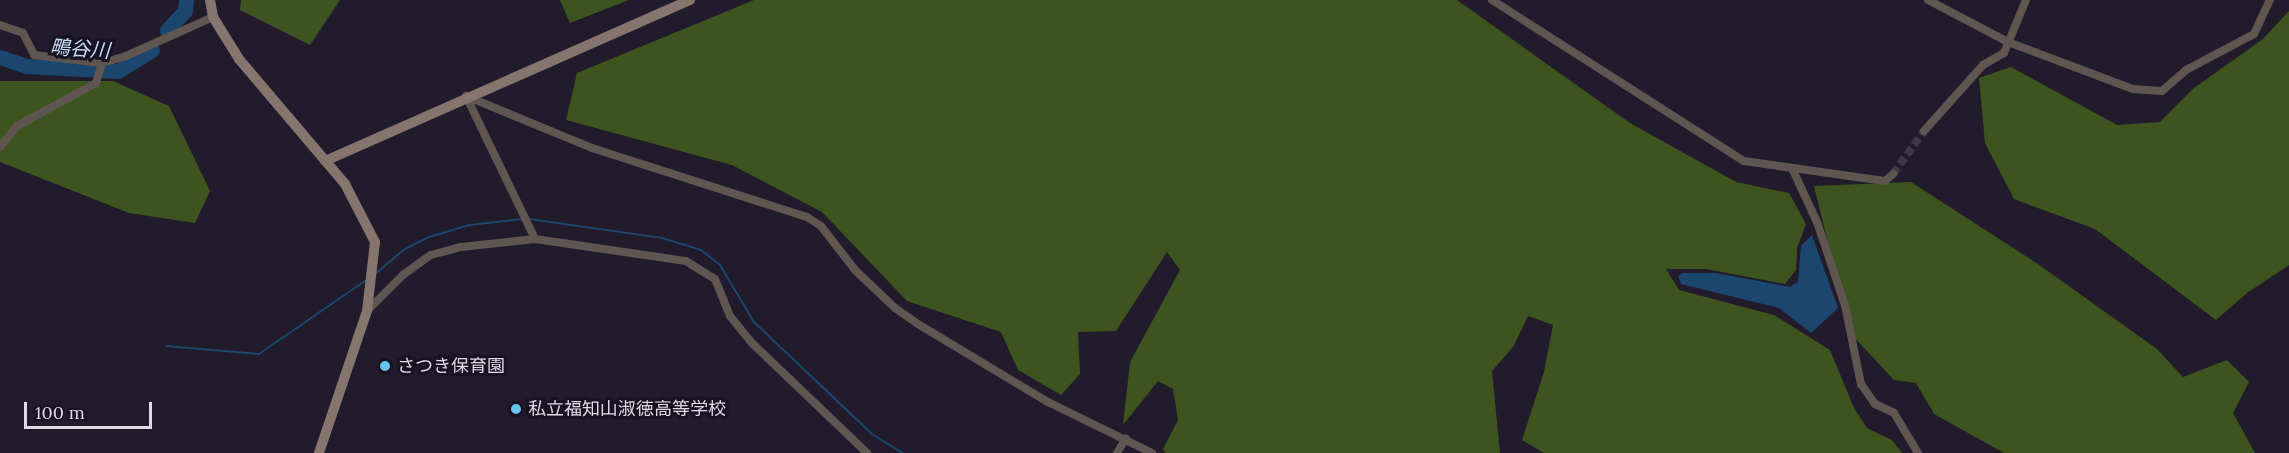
<!DOCTYPE html>
<meta charset="utf-8">
<style>
body{margin:0}
#map{position:relative;width:2289px;height:453px;overflow:hidden;background:#211b2c;font-family:Lora,"Noto Sans JP",serif}
div>[style]{position:absolute}
.forest>*{inset:0;background:#3e541f}
.water>*{inset:0;background:#1b466e}
.stream>*{height:2px;margin:-1px;padding:0 1px;transform-origin:1px;border-radius:1px;background:#1b466e}
.river>*{height:15px;margin:-7.5px;padding:0 7.5px;transform-origin:7.5px;border-radius:7.5px;background:#1b466e}
.street-tunnel>*{height:8px;margin-top:-4px;transform-origin:0;background:repeating-linear-gradient(90deg,#3d3848 0 8px,transparent 0 12px)}
.street>*{height:8px;margin:-4px;padding:0 4px;transform-origin:4px;border-radius:4px;background:#605651}
.secondary>*{height:10px;margin:-5px;padding:0 5px;transform-origin:5px;border-radius:5px;background:#85756e}
.dots>*{width:16px;height:16px;translate:-50% -50%;box-sizing:border-box;border:3px solid #181222;border-radius:50%}
span{translate:-50% -50%;white-space:nowrap;text-align:center;line-height:1.15;-webkit-text-stroke:6px #181222;paint-order:stroke}
.poi-label{font-size:18px;color:#dedbe7}
.left{translate:0 -50%;text-align:left}
.water-label{font-size:20px;color:#c6dff9;font-style:italic}
.scale{position:absolute;left:24px;top:402px;width:128px;height:27px;box-sizing:border-box;border:3px solid #dedbe7;border-top:0;padding-left:8px;font-size:18px;line-height:21px;white-space:nowrap;color:#dedbe7;-webkit-text-stroke:4px #181222;paint-order:stroke}
</style>
<div id="map">
<div class="forest">
<div style="clip-path:polygon(241px 0,340px 0,310px 45px,240px 10px)"></div>
<div style="clip-path:polygon(560px 0,629px 0,570px 23px)"></div>
<div style="clip-path:polygon(754px 0,1457px 0,1630px 123px,1736px 182px,1789px 193px,1806px 224px,1797px 248px,1796px 270px,1785px 284px,1706px 269px,1666px 269px,1679px 290px,1774px 315px,1830px 350px,1854px 408px,1867px 428px,1892px 440px,1902px 453px,1544px 453px,1522px 440px,1544px 372px,1553px 325px,1528px 316px,1513px 347px,1492px 371px,1500px 453px,1165px 453px,1163px 449px,1178px 420px,1173px 389px,1158px 381px,1123px 425px,1130px 362px,1180px 270px,1167px 252px,1116px 331px,1078px 332px,1080px 374px,1061px 395px,1018px 370px,1001px 332px,907px 301px,822px 212px,732px 165px,566px 120px,577px 73px)"></div>
<div style="clip-path:polygon(2289px 11px,2289px 265px,2247px 293px,2216px 320px,2095px 229px,2014px 199px,1985px 143px,1979px 78px,2011px 67px,2117px 125px,2160px 122px,2194px 88px,2263px 39px)"></div>
<div style="clip-path:polygon(0 81px,113px 81px,169px 106px,210px 191px,195px 223px,129px 213px,0 162px)"></div>
<div style="clip-path:polygon(1911px 182px,2038px 264px,2157px 349px,2183px 377px,2227px 360px,2249px 382px,2233px 413px,2255px 453px,2004px 453px,1934px 414px,1916px 383px,1894px 380px,1850px 333px,1814px 186px)"></div>
</div>
<div class="water">
<div style="clip-path:polygon(1812px 235px,1838px 308px,1811px 333px,1779px 308px,1681px 284px,1678px 276px,1683px 273px,1716px 273px,1790px 287px,1798px 282px,1801px 246px)"></div>
</div>
<div class="stream">
<div style="left:529px;top:219px;width:134px;rotate:8.1deg"></div>
<div style="left:662px;top:238px;width:41px;rotate:17.1deg"></div>
<div style="left:701px;top:250px;width:24px;rotate:38deg"></div>
<div style="left:720px;top:265px;width:66px;rotate:59.2deg"></div>
<div style="left:754px;top:322px;width:163px;rotate:43.5deg"></div>
<div style="left:872px;top:434px;width:36px;rotate:32deg"></div>
<div style="left:375px;top:274px;width:39px;rotate:-40deg"></div>
<div style="left:405px;top:249px;width:27px;rotate:-27deg"></div>
<div style="left:429px;top:237px;width:42px;rotate:-16.7deg"></div>
<div style="left:469px;top:225px;width:54px;rotate:-6.3deg"></div>
<div style="left:166px;top:346px;width:93px;rotate:4.9deg"></div>
<div style="left:259px;top:354px;width:129px;rotate:-34.6deg"></div>
</div>
<div class="river">
<div style="left:167px;top:30px;width:26px;rotate:-47deg"></div>
<div style="left:185px;top:11px;width:11px;rotate:-85deg"></div>
<div style="left:0;top:57px;width:28px;rotate:19deg"></div>
<div style="left:26px;top:66px;width:92px;rotate:3.1deg"></div>
<div style="left:118px;top:71px;width:40px;rotate:-32deg"></div>
</div>
<div class="street-tunnel">
<div style="left:1893px;top:174px;width:53px;rotate:-54.2deg"></div>
</div>
<div class="street">
<div style="left:1492px;top:0;width:299px;rotate:32.6deg"></div>
<div style="left:1744px;top:161px;width:142px;rotate:8.1deg"></div>
<div style="left:1885px;top:181px;width:11px;rotate:-41deg"></div>
<div style="left:1928px;top:0;width:90px;rotate:27.7deg"></div>
<div style="left:2008px;top:42px;width:134px;rotate:20.6deg"></div>
<div style="left:2133px;top:89px;width:29px;rotate:4deg"></div>
<div style="left:2162px;top:91px;width:32px;rotate:-41deg"></div>
<div style="left:2186px;top:70px;width:77px;rotate:-27.9deg"></div>
<div style="left:2254px;top:34px;width:38px;rotate:-65deg"></div>
<div style="left:0;top:25px;width:24px;rotate:19deg"></div>
<div style="left:23px;top:33px;width:25px;rotate:63deg"></div>
<div style="left:34px;top:55px;width:68px;rotate:6.7deg"></div>
<div style="left:102px;top:63px;width:25px;rotate:-16deg"></div>
<div style="left:126px;top:56px;width:95px;rotate:-24.1deg"></div>
<div style="left:466px;top:96px;width:136px;rotate:22.4deg"></div>
<div style="left:592px;top:148px;width:226px;rotate:17.8deg"></div>
<div style="left:807px;top:217px;width:17px;rotate:33deg"></div>
<div style="left:821px;top:226px;width:56px;rotate:52.3deg"></div>
<div style="left:855px;top:270px;width:55px;rotate:43.5deg"></div>
<div style="left:895px;top:308px;width:28px;rotate:35deg"></div>
<div style="left:918px;top:324px;width:152px;rotate:31deg"></div>
<div style="left:1048px;top:402px;width:116px;rotate:26.1deg"></div>
<div style="left:466px;top:96px;width:159px;rotate:64.2deg"></div>
<div style="left:1924px;top:131px;width:89px;rotate:-48.2deg"></div>
<div style="left:1983px;top:65px;width:24px;rotate:-30deg"></div>
<div style="left:2004px;top:53px;width:57px;rotate:-67.5deg"></div>
<div style="left:0;top:147px;width:27px;rotate:-51deg"></div>
<div style="left:17px;top:126px;width:90px;rotate:-28.6deg"></div>
<div style="left:96px;top:83px;width:21px;rotate:-73deg"></div>
<div style="left:1792px;top:168px;width:60px;rotate:65.2deg"></div>
<div style="left:1817px;top:222px;width:88px;rotate:71.4deg"></div>
<div style="left:1845px;top:305px;width:81px;rotate:78.6deg"></div>
<div style="left:1861px;top:384px;width:24px;rotate:55deg"></div>
<div style="left:1875px;top:404px;width:21px;rotate:25deg"></div>
<div style="left:1894px;top:413px;width:47px;rotate:59deg"></div>
<div style="left:367px;top:311px;width:51px;rotate:-45deg"></div>
<div style="left:403px;top:275px;width:34px;rotate:-36deg"></div>
<div style="left:431px;top:255px;width:31px;rotate:-15deg"></div>
<div style="left:461px;top:247px;width:74px;rotate:-6.2deg"></div>
<div style="left:535px;top:239px;width:153px;rotate:8.3deg"></div>
<div style="left:686px;top:261px;width:34px;rotate:32deg"></div>
<div style="left:715px;top:279px;width:40px;rotate:68deg"></div>
<div style="left:730px;top:316px;width:36px;rotate:51deg"></div>
<div style="left:753px;top:344px;width:158px;rotate:43.7deg"></div>
<div style="left:1117px;top:453px;width:17px;rotate:-59deg"></div>
</div>
<div class="secondary">
<div style="left:210px;top:0;width:17px;rotate:80deg"></div>
<div style="left:213px;top:17px;width:49px;rotate:58.2deg"></div>
<div style="left:239px;top:59px;width:164px;rotate:49.7deg"></div>
<div style="left:345px;top:184px;width:65px;rotate:62.7deg"></div>
<div style="left:375px;top:242px;width:69px;rotate:96.6deg"></div>
<div style="left:367px;top:311px;width:150px;rotate:108.7deg"></div>
<div style="left:325px;top:161px;width:399px;rotate:-23.8deg"></div>
</div>
<div class="dots">
<div style="left:385px;top:366px;background:#66c4ef"></div>
<div style="left:516px;top:409px;background:#66c4ef"></div>
</div>
<div class="poi-label">
<span class="left" style="left:397px;top:366px">さつき保育園</span>
<span class="left" style="left:528px;top:409px">私立福知山淑徳高等学校</span>
</div>
<div class="water-label">
<span style="left:80px;top:48px;rotate:4deg">鴫谷川</span>
</div>
<div class="scale">100 m</div>
</div>
